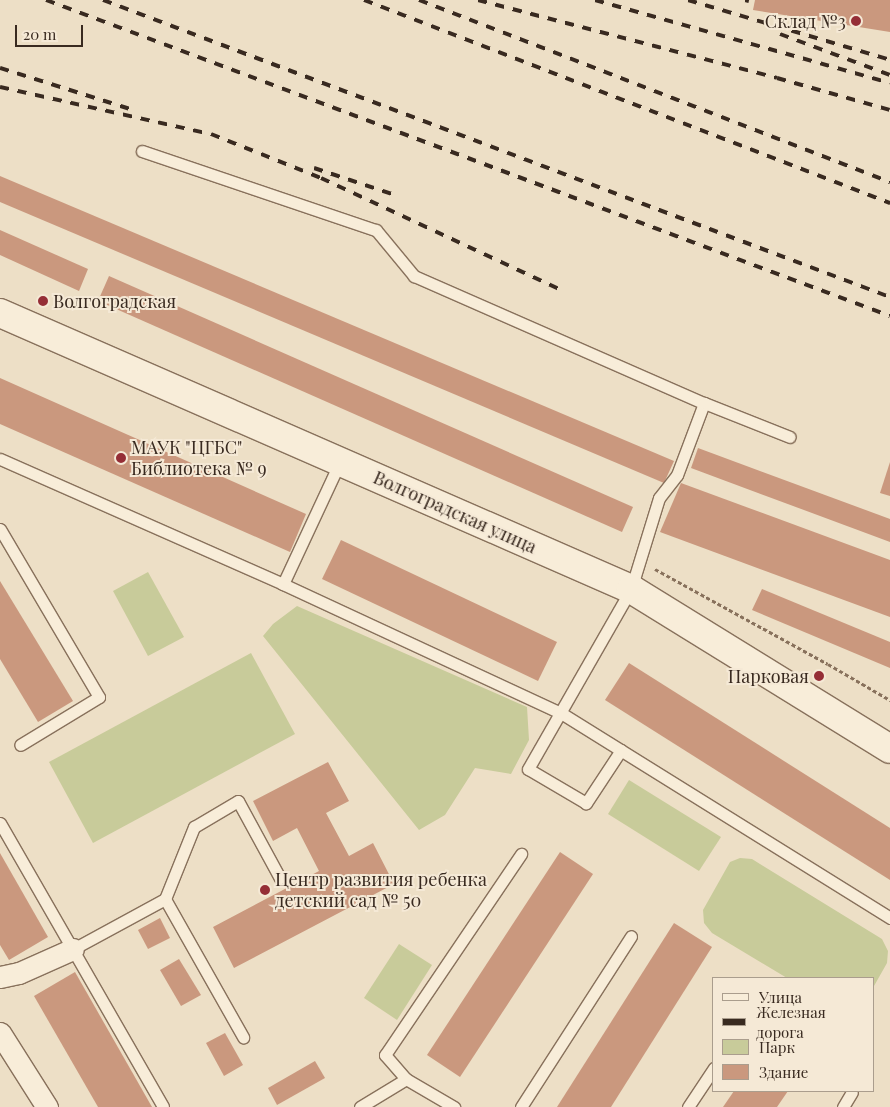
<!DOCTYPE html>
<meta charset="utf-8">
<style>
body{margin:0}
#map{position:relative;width:890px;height:1107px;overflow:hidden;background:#eddfc6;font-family:"Playfair Display",serif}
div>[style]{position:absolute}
.green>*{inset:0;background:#c8cb9a}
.building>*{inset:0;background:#ca987e}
.path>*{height:3px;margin-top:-1.5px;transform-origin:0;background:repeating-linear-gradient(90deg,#88715c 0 4px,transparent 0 6.5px)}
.roads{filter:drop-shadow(1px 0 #88715c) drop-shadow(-1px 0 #88715c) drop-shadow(0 1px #88715c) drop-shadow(0 -1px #88715c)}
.service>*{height:11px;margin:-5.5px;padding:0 5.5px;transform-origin:5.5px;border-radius:5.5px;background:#f8edd9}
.minor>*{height:21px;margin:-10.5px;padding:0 10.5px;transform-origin:10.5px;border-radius:10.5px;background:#f8edd9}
.tertiary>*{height:28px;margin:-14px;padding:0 14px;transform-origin:14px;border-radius:14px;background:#f8edd9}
.rail>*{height:4px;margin-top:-2px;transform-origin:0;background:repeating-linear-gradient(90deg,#392a20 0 9px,transparent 0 18px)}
.dots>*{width:14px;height:14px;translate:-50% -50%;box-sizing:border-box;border:2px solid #f5e9d6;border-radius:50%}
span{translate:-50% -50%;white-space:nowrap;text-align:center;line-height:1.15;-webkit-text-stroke:4px #f5e9d6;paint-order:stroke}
.poi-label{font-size:18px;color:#392a20}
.right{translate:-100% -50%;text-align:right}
.left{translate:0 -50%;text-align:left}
.street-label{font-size:18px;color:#392a20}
.legend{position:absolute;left:712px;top:977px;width:162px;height:115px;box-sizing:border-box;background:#f5e9d6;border:1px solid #aa9d8d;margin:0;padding:6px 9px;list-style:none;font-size:15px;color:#392a20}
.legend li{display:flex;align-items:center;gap:10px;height:25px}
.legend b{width:25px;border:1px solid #aa9d8d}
.scale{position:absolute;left:15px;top:25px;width:68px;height:22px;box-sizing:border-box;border:2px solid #392a20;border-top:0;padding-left:6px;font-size:15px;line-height:18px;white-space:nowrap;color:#392a20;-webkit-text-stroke:4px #f5e9d6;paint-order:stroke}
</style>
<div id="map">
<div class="green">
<div style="clip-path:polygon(148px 572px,184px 637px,148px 656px,113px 591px)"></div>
<div style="clip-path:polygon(297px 606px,527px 707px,529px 740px,511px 774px,475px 768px,445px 815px,419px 830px,263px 636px,273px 624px)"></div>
<div style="clip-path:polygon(251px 653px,295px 734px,93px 843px,49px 762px)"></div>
<div style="clip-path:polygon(629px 780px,721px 837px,699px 871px,608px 814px)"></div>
<div style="clip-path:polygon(740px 858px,752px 859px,882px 939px,888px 951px,887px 963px,874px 986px,874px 978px,787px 978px,712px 933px,704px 923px,703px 910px,730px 862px)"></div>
<div style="clip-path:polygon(399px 944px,432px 965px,397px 1020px,364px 998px)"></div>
</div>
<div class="building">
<div style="clip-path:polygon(755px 0,890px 0,890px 32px,753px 10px)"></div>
<div style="clip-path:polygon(0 176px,674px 461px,664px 483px,0 202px)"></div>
<div style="clip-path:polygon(0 230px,88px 269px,79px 291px,0 255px)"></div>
<div style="clip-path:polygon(109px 276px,633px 507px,622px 532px,98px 301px)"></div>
<div style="clip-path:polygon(0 378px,306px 514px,290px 552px,0 424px)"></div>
<div style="clip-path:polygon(698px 448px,890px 519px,890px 542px,691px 468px)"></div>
<div style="clip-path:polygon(890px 462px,890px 496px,880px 493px)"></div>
<div style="clip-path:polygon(681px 483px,890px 560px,890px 617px,660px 532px)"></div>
<div style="clip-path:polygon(341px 540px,557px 642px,538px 681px,322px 579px)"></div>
<div style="clip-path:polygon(0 581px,73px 701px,38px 722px,0 659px)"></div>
<div style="clip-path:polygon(762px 589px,890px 642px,890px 668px,752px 610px)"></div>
<div style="clip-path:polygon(629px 663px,890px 828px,890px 880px,605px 700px)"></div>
<div style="clip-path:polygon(328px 762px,349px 801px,326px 813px,349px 856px,373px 843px,394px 884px,234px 968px,213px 927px,319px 871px,297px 828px,273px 841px,253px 801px)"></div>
<div style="clip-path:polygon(560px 852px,593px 874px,460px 1077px,427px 1055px)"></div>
<div style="clip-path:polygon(0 853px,48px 937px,9px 960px,0 945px)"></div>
<div style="clip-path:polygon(160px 918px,170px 938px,148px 949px,138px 930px)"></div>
<div style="clip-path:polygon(674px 923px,712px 947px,611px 1107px,557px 1107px)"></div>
<div style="clip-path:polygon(179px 959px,201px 995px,181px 1006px,160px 970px)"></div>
<div style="clip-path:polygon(75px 972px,152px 1107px,98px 1107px,34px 996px)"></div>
<div style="clip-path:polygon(225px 1033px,243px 1065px,224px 1076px,206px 1043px)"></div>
<div style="clip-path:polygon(315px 1061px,325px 1078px,277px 1105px,268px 1088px)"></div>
<div style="clip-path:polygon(734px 1091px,788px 1091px,777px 1107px,723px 1107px)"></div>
</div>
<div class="path">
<div style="left:655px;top:569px;width:197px;rotate:28.8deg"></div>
<div style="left:828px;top:664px;width:72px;rotate:30.1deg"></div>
</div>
<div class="roads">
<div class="service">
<div style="left:142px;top:151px;width:247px;rotate:18.7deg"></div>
<div style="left:376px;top:230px;width:60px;rotate:50.4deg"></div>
<div style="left:414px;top:276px;width:317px;rotate:23.7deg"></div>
<div style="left:0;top:459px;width:309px;rotate:23.8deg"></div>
<div style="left:283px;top:584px;width:306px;rotate:24.9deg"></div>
<div style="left:561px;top:713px;width:388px;rotate:31.9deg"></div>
<div style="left:0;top:529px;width:195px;rotate:59.5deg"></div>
<div style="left:99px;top:697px;width:92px;rotate:148.7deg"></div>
<div style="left:283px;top:584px;width:135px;rotate:-65deg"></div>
<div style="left:621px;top:750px;width:64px;rotate:123.4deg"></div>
<div style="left:586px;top:803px;width:67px;rotate:-149.6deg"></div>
<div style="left:528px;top:769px;width:207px;rotate:-60.2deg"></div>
<div style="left:631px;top:589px;width:95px;rotate:-72.9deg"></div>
<div style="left:659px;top:498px;width:29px;rotate:-52deg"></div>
<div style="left:677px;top:475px;width:77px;rotate:-69.4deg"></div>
<div style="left:704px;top:403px;width:92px;rotate:21.6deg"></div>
<div style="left:0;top:823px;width:327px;rotate:60.1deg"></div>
<div style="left:165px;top:899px;width:159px;rotate:60.5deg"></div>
<div style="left:73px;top:949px;width:105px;rotate:-28.5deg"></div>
<div style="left:165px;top:899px;width:78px;rotate:-68.1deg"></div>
<div style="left:194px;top:827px;width:51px;rotate:-30.6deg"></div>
<div style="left:238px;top:801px;width:88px;rotate:61.4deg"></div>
<div style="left:406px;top:1079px;width:32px;rotate:-131deg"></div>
<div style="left:385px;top:1055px;width:243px;rotate:-55.9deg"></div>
<div style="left:360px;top:1107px;width:54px;rotate:-31.3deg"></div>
<div style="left:406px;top:1079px;width:56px;rotate:30.3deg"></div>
<div style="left:521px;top:1107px;width:203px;rotate:-57.2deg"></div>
<div style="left:688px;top:1107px;width:47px;rotate:-56.3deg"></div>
<div style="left:843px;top:1107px;width:17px;rotate:-59deg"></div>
</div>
<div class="minor">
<div style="left:0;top:977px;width:19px;rotate:-12deg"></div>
<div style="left:19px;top:973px;width:59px;rotate:-24deg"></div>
<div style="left:0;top:1033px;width:88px;rotate:57.6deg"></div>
</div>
<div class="tertiary">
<div style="left:0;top:313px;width:689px;rotate:23.62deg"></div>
<div style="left:631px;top:589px;width:304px;rotate:31.7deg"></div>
</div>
</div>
<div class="rail">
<div style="left:46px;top:0;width:901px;rotate:20.53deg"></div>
<div style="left:103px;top:0;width:841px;rotate:20.68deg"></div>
<div style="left:364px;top:0;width:564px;rotate:21.1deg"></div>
<div style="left:419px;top:0;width:505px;rotate:21.13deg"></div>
<div style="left:478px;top:0;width:309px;rotate:14.6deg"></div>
<div style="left:777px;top:78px;width:117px;rotate:15.8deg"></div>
<div style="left:595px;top:0;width:306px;rotate:15.7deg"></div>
<div style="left:688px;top:0;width:211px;rotate:16.5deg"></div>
<div style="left:745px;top:0;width:4px;rotate:14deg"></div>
<div style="left:780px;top:34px;width:117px;rotate:20.4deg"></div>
<div style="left:0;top:68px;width:143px;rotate:17.5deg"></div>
<div style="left:0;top:87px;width:216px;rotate:12.6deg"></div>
<div style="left:211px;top:134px;width:118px;rotate:21.8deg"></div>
<div style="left:321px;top:178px;width:265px;rotate:25deg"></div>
<div style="left:314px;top:168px;width:85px;rotate:18.4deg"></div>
</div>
<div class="dots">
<div style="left:856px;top:21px;background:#952e36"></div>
<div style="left:43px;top:301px;background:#952e36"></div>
<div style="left:121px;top:458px;background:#952e36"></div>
<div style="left:819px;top:676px;background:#952e36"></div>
<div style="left:265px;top:890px;background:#952e36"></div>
</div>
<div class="poi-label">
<span class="right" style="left:846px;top:21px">Склад №3</span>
<span class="left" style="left:53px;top:301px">Волгоградская</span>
<span class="left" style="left:131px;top:458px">МАУК "ЦГБС"<br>Библиотека № 9</span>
<span class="right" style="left:809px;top:676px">Парковая</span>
<span class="left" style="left:275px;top:890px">Центр развития ребенка<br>детский сад № 50</span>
</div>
<div class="street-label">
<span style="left:455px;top:512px;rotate:24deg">Волгоградская улица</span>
</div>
<ul class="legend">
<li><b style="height:6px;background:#f8edd9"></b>Улица</li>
<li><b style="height:6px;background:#392a20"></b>Железная дорога</li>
<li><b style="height:14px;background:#c8cb9a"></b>Парк</li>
<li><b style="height:14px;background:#ca987e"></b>Здание</li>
</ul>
<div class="scale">20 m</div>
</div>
